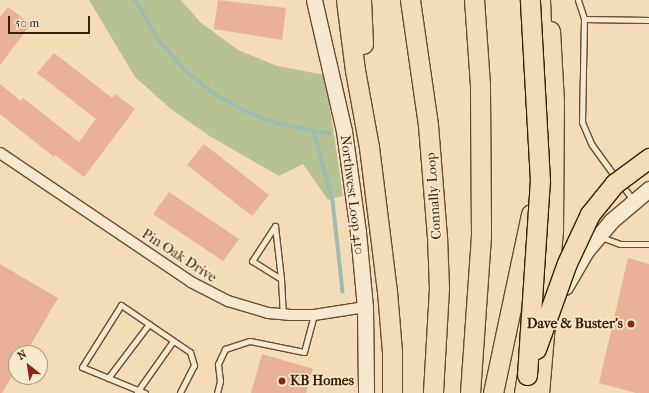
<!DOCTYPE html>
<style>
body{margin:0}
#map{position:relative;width:649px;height:393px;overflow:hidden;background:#f3dcb7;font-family:"IM FELL French Canon",serif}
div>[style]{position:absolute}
.green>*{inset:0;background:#b6c292}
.stream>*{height:3.5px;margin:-1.75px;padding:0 1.75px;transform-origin:1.75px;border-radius:1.75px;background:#9bbcaf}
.building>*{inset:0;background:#e9b197}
.roads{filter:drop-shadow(1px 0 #684e2f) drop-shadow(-1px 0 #684e2f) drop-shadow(0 1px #684e2f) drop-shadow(0 -1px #684e2f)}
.lane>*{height:5px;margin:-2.5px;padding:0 2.5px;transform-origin:2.5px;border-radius:2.5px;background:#f7e8d0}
.street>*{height:10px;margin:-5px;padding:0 5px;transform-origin:5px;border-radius:5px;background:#f7e8d0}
.secondary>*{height:15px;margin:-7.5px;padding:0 7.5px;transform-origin:7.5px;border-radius:7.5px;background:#f7e8d0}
.highway>*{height:19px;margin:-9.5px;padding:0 9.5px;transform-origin:9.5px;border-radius:9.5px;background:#f3dcb7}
.bridges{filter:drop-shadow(1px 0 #3a1f02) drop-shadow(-1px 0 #3a1f02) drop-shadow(0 1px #3a1f02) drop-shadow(0 -1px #3a1f02)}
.highway-bridge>*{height:19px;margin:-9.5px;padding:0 9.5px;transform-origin:9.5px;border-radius:9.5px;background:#f3dcb7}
.dots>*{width:11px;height:11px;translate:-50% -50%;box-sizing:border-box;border:2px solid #f7e8d0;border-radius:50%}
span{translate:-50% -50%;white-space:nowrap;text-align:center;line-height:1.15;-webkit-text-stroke:3.5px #f7e8d0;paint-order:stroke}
.street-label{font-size:14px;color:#3a1f02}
.poi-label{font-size:14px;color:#3a1f02;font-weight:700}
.right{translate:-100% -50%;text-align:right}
.left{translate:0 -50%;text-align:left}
.north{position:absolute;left:8px;top:345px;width:40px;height:40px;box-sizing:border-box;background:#f7e8d0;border:1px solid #ab987e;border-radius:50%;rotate:330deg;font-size:11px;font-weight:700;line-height:16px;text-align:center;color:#3a1f02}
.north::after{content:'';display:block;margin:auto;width:14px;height:18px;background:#8f2418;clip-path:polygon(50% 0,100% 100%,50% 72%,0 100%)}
.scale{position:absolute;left:8px;top:16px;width:82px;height:18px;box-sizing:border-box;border:2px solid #3a1f02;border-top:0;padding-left:5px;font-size:12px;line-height:14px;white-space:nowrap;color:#3a1f02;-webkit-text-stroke:3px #f7e8d0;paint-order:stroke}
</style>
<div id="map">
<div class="green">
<div style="clip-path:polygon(89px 0,181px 0,200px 22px,238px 50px,277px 66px,325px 75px,343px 196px,328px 200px,303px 164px,279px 176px,208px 135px,171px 109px,135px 77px)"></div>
</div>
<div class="stream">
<div style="left:135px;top:0;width:50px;rotate:58.8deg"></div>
<div style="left:161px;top:43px;width:42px;rotate:47.9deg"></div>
<div style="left:189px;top:74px;width:39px;rotate:37deg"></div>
<div style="left:220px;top:97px;width:29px;rotate:29deg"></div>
<div style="left:245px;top:111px;width:34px;rotate:21deg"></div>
<div style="left:277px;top:123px;width:54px;rotate:11.7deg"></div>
<div style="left:314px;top:131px;width:73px;rotate:74.8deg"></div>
<div style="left:333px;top:201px;width:91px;rotate:83.7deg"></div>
</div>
<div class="building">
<div style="clip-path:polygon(218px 0,286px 8px,282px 40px,214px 29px)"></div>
<div style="clip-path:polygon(8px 7px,31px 24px,0 65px,0 17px)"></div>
<div style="clip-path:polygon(54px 53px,112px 98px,115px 94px,135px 109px,84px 177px,55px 155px,54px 157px,0 114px,0 84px,21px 101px,23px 98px,79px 142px,96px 119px,37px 73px)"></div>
<div style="clip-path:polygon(204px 144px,269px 195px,252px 216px,187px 165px)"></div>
<div style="clip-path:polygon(169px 192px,239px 239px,223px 261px,153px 214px)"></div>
<div style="clip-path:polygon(628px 258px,649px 264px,649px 393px,636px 393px,599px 383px)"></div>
<div style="clip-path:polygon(0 264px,58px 298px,26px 353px,16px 353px,16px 369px,2px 393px,0 393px)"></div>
<div style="clip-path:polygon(262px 354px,313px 369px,306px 393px,251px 393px)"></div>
</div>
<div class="roads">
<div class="lane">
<div style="left:578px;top:0;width:20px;rotate:72deg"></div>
<div style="left:584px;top:19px;width:103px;rotate:91.1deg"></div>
<div style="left:582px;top:122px;width:25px;rotate:67deg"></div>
<div style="left:592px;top:145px;width:41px;rotate:54deg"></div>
<div style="left:584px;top:19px;width:65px;rotate:0.9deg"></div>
<div style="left:621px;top:184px;width:20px;rotate:53deg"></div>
<div style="left:601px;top:237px;width:20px;rotate:20deg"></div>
<div style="left:620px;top:244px;width:29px"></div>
<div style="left:281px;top:279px;width:34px;rotate:-148deg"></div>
<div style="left:252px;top:261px;width:42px;rotate:-56.7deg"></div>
<div style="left:275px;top:226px;width:53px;rotate:83.5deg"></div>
<div style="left:281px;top:279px;width:35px;rotate:87deg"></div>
<div style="left:108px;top:378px;width:68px;rotate:-52.8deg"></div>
<div style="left:137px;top:392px;width:62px;rotate:-54.8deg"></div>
<div style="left:145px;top:393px;width:68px;rotate:-157.6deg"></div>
<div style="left:82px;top:367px;width:73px;rotate:-57.8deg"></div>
<div style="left:121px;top:305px;width:83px;rotate:34.3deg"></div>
<div style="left:190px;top:352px;width:14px;rotate:73deg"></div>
<div style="left:194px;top:365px;width:31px;rotate:117deg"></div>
<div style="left:217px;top:393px;width:12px;rotate:-76deg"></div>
<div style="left:220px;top:381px;width:17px;rotate:-97deg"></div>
<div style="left:218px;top:364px;width:17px;rotate:-65deg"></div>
<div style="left:225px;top:349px;width:26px;rotate:-18deg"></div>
<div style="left:250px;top:341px;width:55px;rotate:11.5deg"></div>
<div style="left:304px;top:352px;width:38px;rotate:-75deg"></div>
</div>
<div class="street">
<div style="left:0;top:153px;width:230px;rotate:34deg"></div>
<div style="left:191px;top:282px;width:42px;rotate:27.2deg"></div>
<div style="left:228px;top:301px;width:42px;rotate:16.7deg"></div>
<div style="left:268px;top:313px;width:21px;rotate:5deg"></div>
<div style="left:289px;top:315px;width:25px"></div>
<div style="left:314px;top:315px;width:52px;rotate:-8.9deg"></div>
</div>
<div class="secondary">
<div style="left:314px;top:0;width:134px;rotate:77.1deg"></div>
<div style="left:344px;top:131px;width:102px;rotate:82.1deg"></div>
<div style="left:358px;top:232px;width:75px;rotate:84.7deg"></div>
<div style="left:365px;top:307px;width:86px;rotate:89.3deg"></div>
<div style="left:565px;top:287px;width:42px;rotate:-59.7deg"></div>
<div style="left:586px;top:251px;width:39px;rotate:-50deg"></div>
<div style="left:611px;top:221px;width:50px;rotate:-40.1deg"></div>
</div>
<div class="highway">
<div style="left:346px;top:0;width:71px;rotate:82.7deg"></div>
<div style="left:355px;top:70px;width:78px;rotate:79.7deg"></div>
<div style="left:369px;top:147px;width:145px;rotate:82.9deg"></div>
<div style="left:387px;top:291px;width:61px;rotate:85.3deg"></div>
<div style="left:392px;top:352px;width:41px;rotate:90deg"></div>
<div style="left:361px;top:0;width:44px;rotate:87.4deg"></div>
<div style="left:410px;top:0;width:126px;rotate:81.8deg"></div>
<div style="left:428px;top:125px;width:111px;rotate:85.4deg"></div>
<div style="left:437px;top:236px;width:52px;rotate:87.8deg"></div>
<div style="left:439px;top:288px;width:105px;rotate:93.3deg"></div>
<div style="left:540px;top:0;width:48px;rotate:87.6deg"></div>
<div style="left:470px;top:393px;width:159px;rotate:-86deg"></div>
<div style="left:481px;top:234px;width:149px;rotate:-90.4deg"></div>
<div style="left:480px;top:85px;width:85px;rotate:-94deg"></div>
<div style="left:493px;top:393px;width:183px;rotate:-78deg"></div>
<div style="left:524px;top:393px;width:18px;rotate:-81deg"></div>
<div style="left:539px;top:393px;width:163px;rotate:-85.1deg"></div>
<div style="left:553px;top:231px;width:129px;rotate:-89.6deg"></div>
<div style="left:554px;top:102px;width:71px;rotate:-93.2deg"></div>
</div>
</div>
<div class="bridges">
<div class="highway-bridge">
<div style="left:536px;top:349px;width:91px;rotate:-70.2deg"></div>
<div style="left:567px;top:263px;width:54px;rotate:-64.9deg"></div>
<div style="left:590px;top:214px;width:38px;rotate:-51deg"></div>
<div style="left:614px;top:184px;width:44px;rotate:-36.6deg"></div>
<div style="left:527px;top:375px;width:194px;rotate:-86.2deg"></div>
<div style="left:540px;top:181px;width:181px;rotate:-93.2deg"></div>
</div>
</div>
<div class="dots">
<div style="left:631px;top:324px;background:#8f2418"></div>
<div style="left:282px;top:381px;background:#8f2418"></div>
</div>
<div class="street-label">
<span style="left:352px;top:195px;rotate:83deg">Northwest Loop 410</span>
<span style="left:434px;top:196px;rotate:-94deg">Connally Loop</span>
<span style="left:179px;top:256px;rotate:33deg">Pin Oak Drive</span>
</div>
<div class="poi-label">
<span class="right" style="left:623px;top:324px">Dave &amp; Buster's</span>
<span class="left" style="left:290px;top:381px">KB Homes</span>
</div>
<div class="north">N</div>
<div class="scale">50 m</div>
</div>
